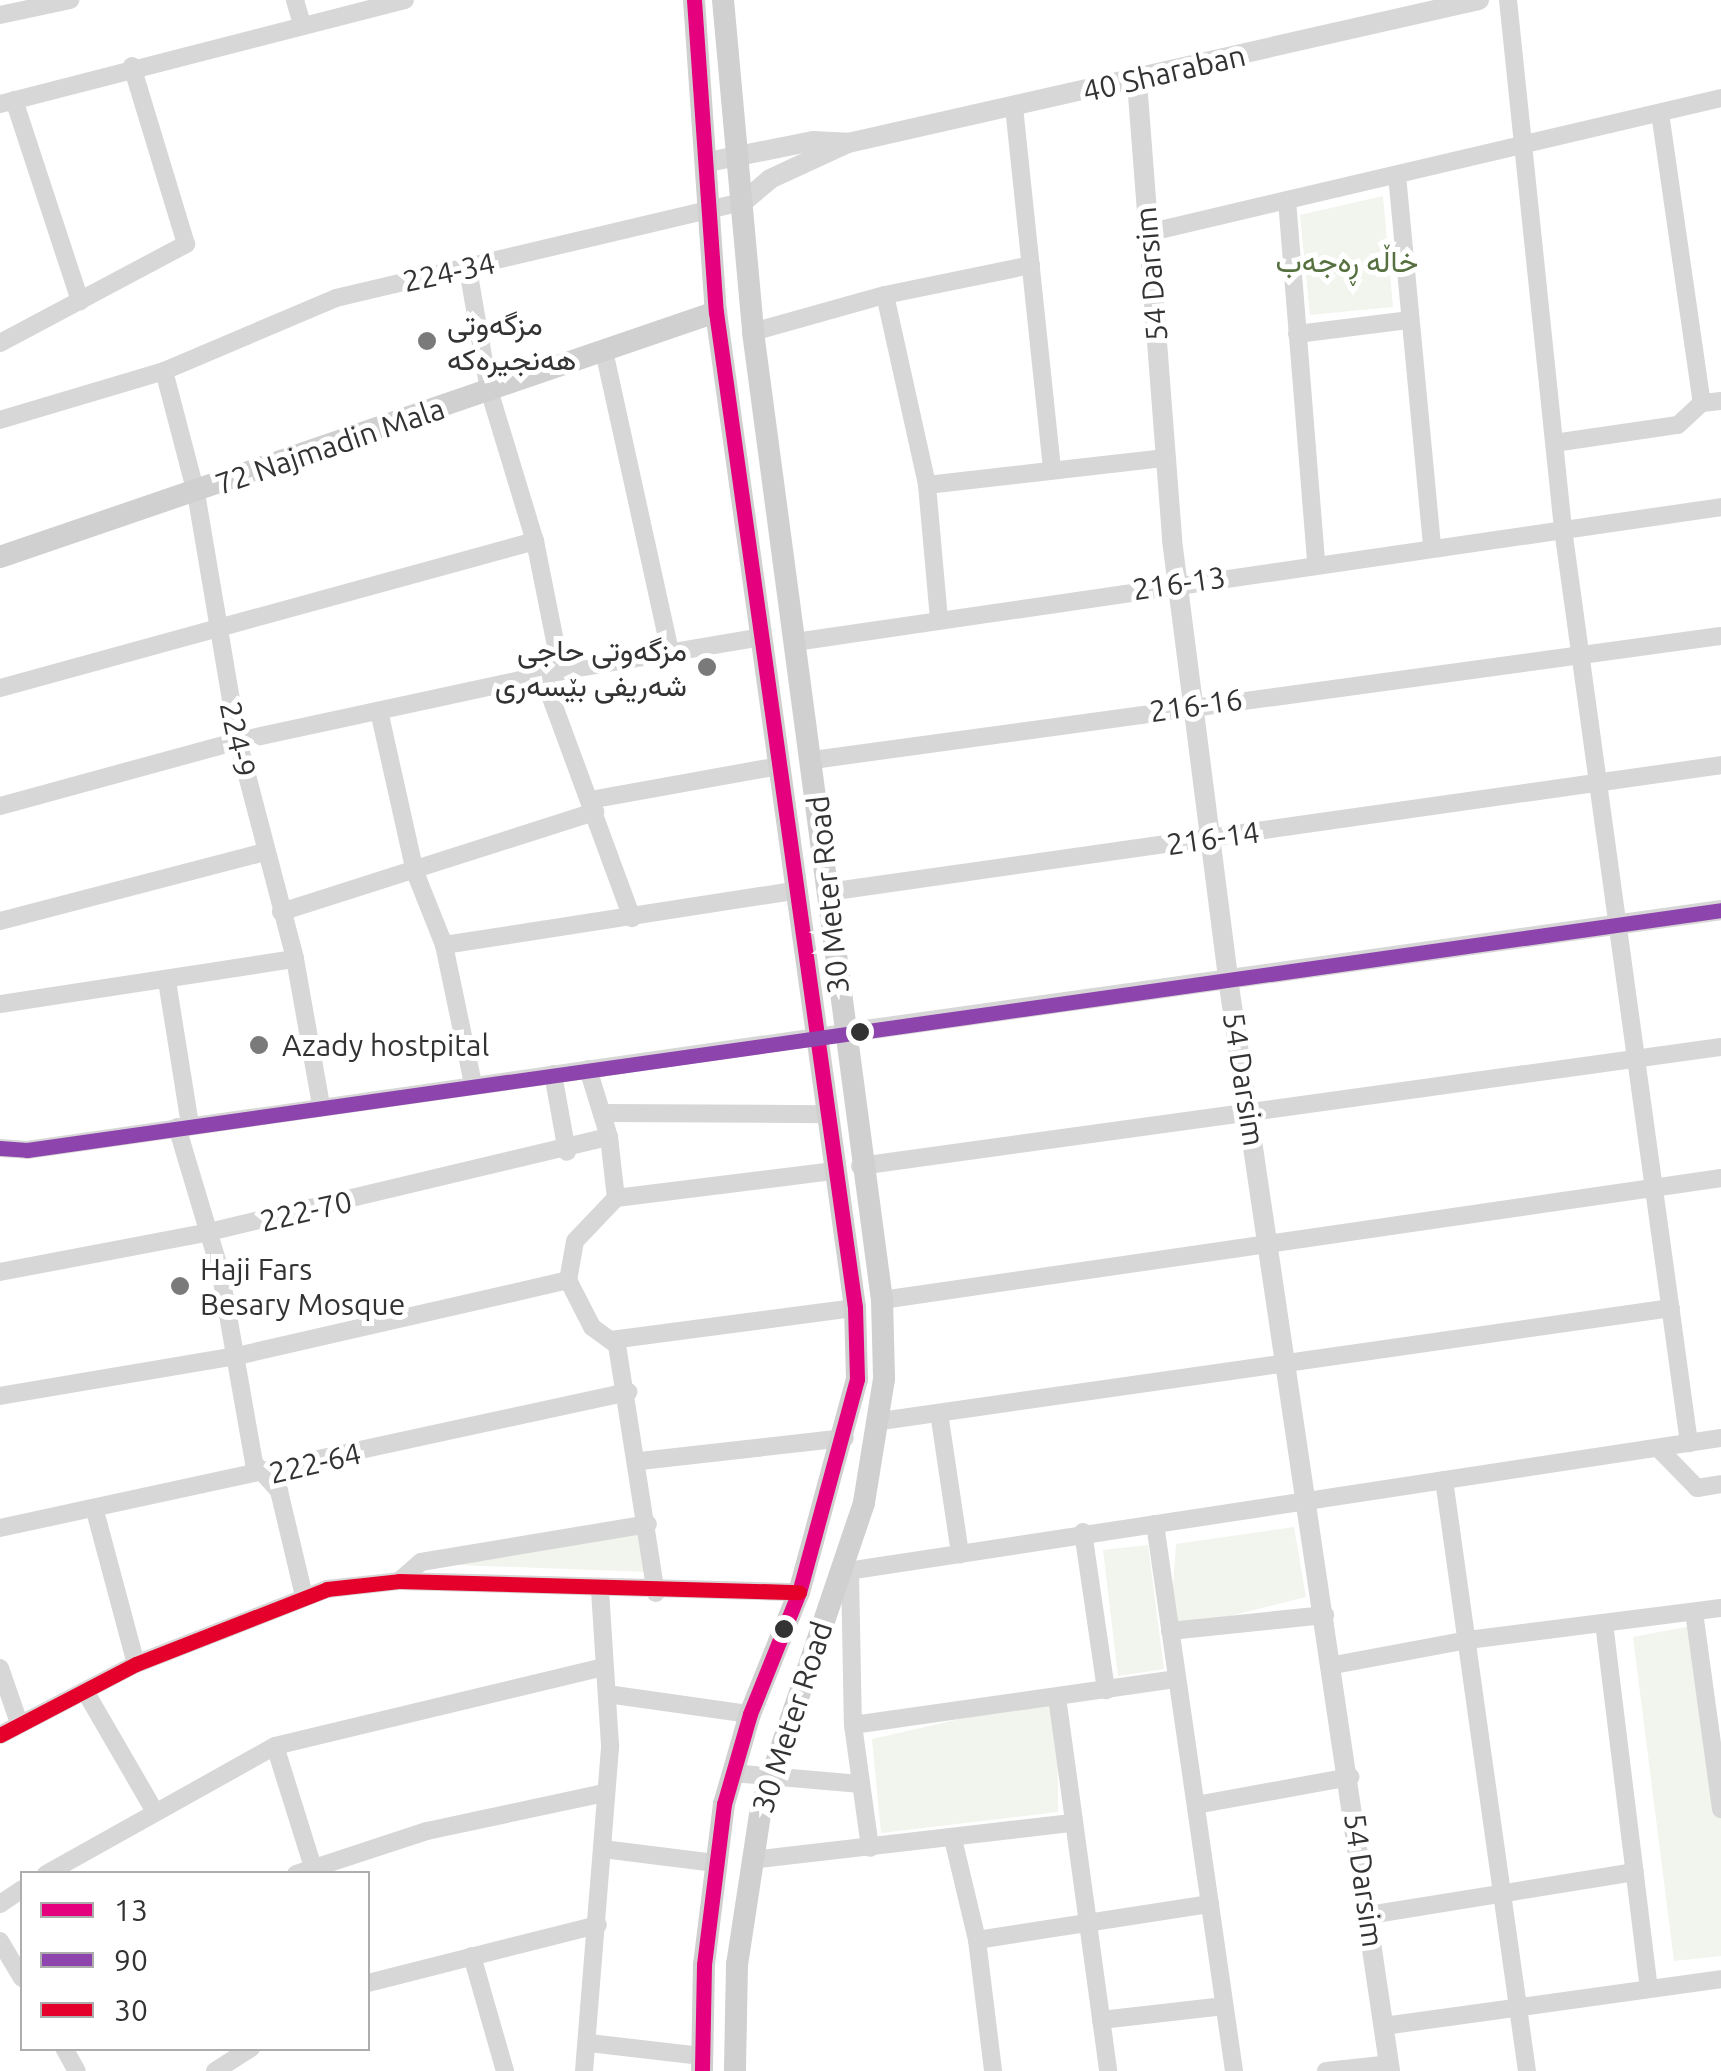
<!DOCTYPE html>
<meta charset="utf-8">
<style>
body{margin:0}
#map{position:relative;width:1721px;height:2071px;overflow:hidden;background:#fff;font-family:Ubuntu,Vazirmatn,sans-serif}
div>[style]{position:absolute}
.green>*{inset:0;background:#f1f5ed}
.minor>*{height:18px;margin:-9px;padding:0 9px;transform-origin:9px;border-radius:9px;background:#d7d7d7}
.tertiary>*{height:20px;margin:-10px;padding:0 10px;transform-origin:10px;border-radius:10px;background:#d7d7d7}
.secondary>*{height:22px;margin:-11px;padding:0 11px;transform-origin:11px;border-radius:11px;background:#d0d0d0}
.bus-1>*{height:15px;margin:-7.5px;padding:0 7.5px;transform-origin:7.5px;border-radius:7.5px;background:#e5007d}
.bus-2>*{height:15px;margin:-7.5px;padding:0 7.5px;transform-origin:7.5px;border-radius:7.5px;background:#8e44ad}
.bus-3>*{height:15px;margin:-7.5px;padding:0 7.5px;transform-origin:7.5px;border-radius:7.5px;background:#e4002b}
.dots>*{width:28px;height:28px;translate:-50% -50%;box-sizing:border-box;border:5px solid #fff;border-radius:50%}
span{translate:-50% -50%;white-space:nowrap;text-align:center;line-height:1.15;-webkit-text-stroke:10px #fff;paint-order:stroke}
.street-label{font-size:30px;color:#333}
.park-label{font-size:30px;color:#56703f}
.poi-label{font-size:30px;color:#333}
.left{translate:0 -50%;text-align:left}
.right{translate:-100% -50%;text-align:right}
.legend{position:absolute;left:20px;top:1871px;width:350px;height:180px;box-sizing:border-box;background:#fff;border:2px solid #adadad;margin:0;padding:12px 18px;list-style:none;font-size:30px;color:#333}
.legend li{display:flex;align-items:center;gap:20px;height:50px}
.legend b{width:50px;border:2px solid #adadad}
</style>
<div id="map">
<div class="green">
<div style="clip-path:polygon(1383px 196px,1393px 307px,1310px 315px,1300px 215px)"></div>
<div style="clip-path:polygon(639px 1519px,648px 1572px,405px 1563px)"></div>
<div style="clip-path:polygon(1294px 1527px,1306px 1597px,1170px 1631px,1176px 1544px)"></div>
<div style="clip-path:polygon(1148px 1545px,1164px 1669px,1118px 1676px,1103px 1550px)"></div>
<div style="clip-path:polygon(1696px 1625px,1721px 1809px,1721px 1956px,1674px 1961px,1633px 1637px)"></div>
<div style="clip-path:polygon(1057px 1697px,1058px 1812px,881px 1833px,872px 1739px)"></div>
</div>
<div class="minor">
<div style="left:295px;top:0;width:26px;rotate:74deg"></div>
<div style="left:1508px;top:0;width:532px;rotate:84.06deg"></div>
<div style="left:1563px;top:529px;width:923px;rotate:82.15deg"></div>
<div style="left:0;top:15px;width:72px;rotate:-12.1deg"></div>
<div style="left:14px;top:100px;width:212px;rotate:71.8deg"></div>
<div style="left:0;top:104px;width:418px;rotate:-14.4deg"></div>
<div style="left:1014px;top:107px;width:362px;rotate:84deg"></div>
<div style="left:1660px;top:113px;width:293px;rotate:81.8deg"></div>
<div style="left:1397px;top:175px;width:374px;rotate:84.6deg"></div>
<div style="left:1287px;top:200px;width:364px;rotate:85.4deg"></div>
<div style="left:1147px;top:233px;width:590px;rotate:-13.23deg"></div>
<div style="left:468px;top:269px;width:123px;rotate:80.2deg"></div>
<div style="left:489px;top:390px;width:158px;rotate:73.1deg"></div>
<div style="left:535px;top:541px;width:133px;rotate:78.7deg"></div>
<div style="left:885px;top:295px;width:195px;rotate:77.5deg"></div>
<div style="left:927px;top:485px;width:136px;rotate:84.9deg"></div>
<div style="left:753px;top:332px;width:137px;rotate:-15.7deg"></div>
<div style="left:885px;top:295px;width:149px;rotate:-11.6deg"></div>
<div style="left:1297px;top:334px;width:114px;rotate:-7.1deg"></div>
<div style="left:0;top:343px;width:211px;rotate:-28deg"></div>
<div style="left:186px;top:244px;width:186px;rotate:-106.9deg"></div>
<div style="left:604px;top:351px;width:313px;rotate:77.6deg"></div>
<div style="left:164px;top:371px;width:126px;rotate:75.3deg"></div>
<div style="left:196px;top:493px;width:252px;rotate:80.4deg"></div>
<div style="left:238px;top:741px;width:225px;rotate:75.3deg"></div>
<div style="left:295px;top:959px;width:148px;rotate:79.9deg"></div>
<div style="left:0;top:420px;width:171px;rotate:-16.6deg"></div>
<div style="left:164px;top:371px;width:187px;rotate:-23deg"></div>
<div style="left:336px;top:298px;width:418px;rotate:-13.3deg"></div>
<div style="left:1554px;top:443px;width:125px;rotate:-8.3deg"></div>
<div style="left:1678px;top:425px;width:33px;rotate:-43deg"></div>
<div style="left:1702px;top:403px;width:19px;rotate:-6deg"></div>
<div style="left:927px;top:485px;width:240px;rotate:-6.5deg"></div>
<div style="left:795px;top:642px;width:936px;rotate:-8.29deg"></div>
<div style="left:543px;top:676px;width:258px;rotate:69.8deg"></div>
<div style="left:0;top:688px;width:555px;rotate:-15.36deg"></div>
<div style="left:379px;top:711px;width:165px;rotate:77.4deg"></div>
<div style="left:415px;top:872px;width:79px;rotate:68.3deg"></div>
<div style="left:444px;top:945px;width:142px;rotate:78.2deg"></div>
<div style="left:813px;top:760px;width:916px;rotate:-7.78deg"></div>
<div style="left:590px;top:800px;width:192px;rotate:-10.2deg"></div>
<div style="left:0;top:806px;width:247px;rotate:-15.3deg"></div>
<div style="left:238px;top:741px;width:330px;rotate:-12.2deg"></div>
<div style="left:561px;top:671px;width:203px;rotate:-9.6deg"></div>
<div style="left:828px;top:892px;width:902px;rotate:-8.09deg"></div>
<div style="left:281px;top:912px;width:330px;rotate:-17.7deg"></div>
<div style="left:0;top:921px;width:273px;rotate:-14.6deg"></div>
<div style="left:444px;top:945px;width:358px;rotate:-8.8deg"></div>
<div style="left:167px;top:981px;width:146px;rotate:80.9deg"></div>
<div style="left:0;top:1004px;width:298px;rotate:-8.7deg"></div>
<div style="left:588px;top:1069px;width:71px;rotate:72.8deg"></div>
<div style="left:609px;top:1137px;width:61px;rotate:83.5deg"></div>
<div style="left:553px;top:1074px;width:79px;rotate:79.8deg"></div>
<div style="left:602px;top:1113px;width:225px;rotate:0.3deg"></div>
<div style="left:177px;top:1127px;width:149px;rotate:73.3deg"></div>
<div style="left:220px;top:1270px;width:196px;rotate:80deg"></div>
<div style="left:254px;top:1463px;width:38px;rotate:48deg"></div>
<div style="left:279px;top:1491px;width:108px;rotate:76.6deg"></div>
<div style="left:0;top:1148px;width:27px;rotate:4deg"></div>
<div style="left:27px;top:1150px;width:825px;rotate:-8.15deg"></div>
<div style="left:860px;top:1166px;width:869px;rotate:-7.87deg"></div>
<div style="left:616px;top:1198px;width:59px;rotate:133.6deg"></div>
<div style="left:575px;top:1241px;width:40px;rotate:100deg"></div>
<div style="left:568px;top:1280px;width:53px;rotate:62.9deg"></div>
<div style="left:592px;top:1327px;width:31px;rotate:36deg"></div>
<div style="left:617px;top:1345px;width:251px;rotate:81.1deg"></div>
<div style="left:616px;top:1198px;width:220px;rotate:-7.1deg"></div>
<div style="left:0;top:1272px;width:213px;rotate:-10.8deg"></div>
<div style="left:209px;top:1232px;width:411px;rotate:-13.4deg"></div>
<div style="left:882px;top:1300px;width:848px;rotate:-8.27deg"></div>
<div style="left:611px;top:1340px;width:246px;rotate:-7.5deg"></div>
<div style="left:0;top:1396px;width:240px;rotate:-9.6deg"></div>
<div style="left:237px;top:1356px;width:340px;rotate:-12.9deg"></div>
<div style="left:939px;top:1413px;width:143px;rotate:81.5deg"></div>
<div style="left:881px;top:1421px;width:798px;rotate:-8.14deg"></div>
<div style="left:1658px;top:1448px;width:56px;rotate:45.7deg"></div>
<div style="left:1697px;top:1488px;width:24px;rotate:-9deg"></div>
<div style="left:640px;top:1461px;width:206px;rotate:-6.4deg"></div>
<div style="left:1444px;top:1480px;width:597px;rotate:82.01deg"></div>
<div style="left:95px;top:1511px;width:158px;rotate:75deg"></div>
<div style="left:1155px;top:1524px;width:553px;rotate:81.78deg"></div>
<div style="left:0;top:1528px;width:643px;rotate:-12.22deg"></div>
<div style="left:1083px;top:1532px;width:160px;rotate:81.7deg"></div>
<div style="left:841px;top:1572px;width:890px;rotate:-8.66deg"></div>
<div style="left:850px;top:1573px;width:152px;rotate:88.9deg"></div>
<div style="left:853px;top:1725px;width:124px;rotate:82.1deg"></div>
<div style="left:399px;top:1581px;width:29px;rotate:-41deg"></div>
<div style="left:421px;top:1562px;width:230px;rotate:-9.5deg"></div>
<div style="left:1694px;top:1612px;width:199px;rotate:82.2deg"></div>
<div style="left:1604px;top:1623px;width:368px;rotate:83deg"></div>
<div style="left:1170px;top:1631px;width:156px;rotate:-5.9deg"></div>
<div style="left:1334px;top:1665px;width:136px;rotate:-10.6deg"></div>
<div style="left:1468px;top:1640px;width:255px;rotate:-7.2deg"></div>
<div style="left:0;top:1668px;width:58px;rotate:70.9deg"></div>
<div style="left:85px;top:1691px;width:138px;rotate:59.9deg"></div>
<div style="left:607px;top:1694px;width:144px;rotate:8deg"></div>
<div style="left:1057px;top:1697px;width:377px;rotate:82.2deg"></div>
<div style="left:853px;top:1725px;width:327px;rotate:-8.1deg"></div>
<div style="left:0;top:1735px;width:153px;rotate:-27.6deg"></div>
<div style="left:136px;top:1664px;width:205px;rotate:-21.4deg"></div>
<div style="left:327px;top:1589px;width:72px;rotate:-6.3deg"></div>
<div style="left:399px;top:1581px;width:400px;rotate:1.6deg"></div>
<div style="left:275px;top:1746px;width:134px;rotate:72.6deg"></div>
<div style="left:732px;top:1773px;width:129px;rotate:4.9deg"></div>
<div style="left:1196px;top:1805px;width:157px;rotate:-10.3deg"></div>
<div style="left:953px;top:1839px;width:104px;rotate:76.6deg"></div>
<div style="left:977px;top:1940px;width:132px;rotate:83deg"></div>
<div style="left:603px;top:1849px;width:113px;rotate:7.1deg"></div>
<div style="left:751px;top:1860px;width:323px;rotate:-6.6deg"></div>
<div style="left:46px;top:1874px;width:262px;rotate:-29.2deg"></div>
<div style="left:275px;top:1746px;width:338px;rotate:-13.5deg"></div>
<div style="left:296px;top:1874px;width:138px;rotate:-18.2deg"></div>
<div style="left:427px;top:1831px;width:182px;rotate:-12.1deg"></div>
<div style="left:0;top:1904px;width:27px;rotate:-34deg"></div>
<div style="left:1369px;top:1915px;width:269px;rotate:-9.2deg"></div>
<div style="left:977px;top:1940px;width:236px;rotate:-8.8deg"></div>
<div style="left:0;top:1941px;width:43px;rotate:59.3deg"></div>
<div style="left:472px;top:1956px;width:120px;rotate:74deg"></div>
<div style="left:368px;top:1983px;width:237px;rotate:-14.2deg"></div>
<div style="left:1101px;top:2020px;width:124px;rotate:-6.5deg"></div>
<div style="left:1384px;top:2026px;width:340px;rotate:-7.9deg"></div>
<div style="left:589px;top:2043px;width:113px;rotate:6.6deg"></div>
<div style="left:64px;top:2048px;width:26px;rotate:61deg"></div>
<div style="left:215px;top:2071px;width:43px;rotate:-32.6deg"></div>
<div style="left:584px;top:2071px;width:327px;rotate:-85.4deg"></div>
<div style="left:610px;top:1745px;width:154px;rotate:-93.7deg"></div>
<div style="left:1326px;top:2071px;width:63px;rotate:-6.3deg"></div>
</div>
<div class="tertiary">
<div style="left:1137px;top:82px;width:459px;rotate:85.6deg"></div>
<div style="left:1172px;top:540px;width:443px;rotate:82.7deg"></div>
<div style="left:1228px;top:979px;width:1104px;rotate:81.56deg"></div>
<div style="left:708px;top:162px;width:107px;rotate:-11.3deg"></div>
<div style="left:813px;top:141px;width:35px;rotate:3deg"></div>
<div style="left:848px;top:143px;width:647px;rotate:-12.77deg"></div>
<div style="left:743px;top:202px;width:35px;rotate:-40deg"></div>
<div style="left:770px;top:179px;width:86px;rotate:-24.8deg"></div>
<div style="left:844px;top:1033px;width:886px;rotate:-7.98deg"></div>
</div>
<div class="secondary">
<div style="left:694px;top:0;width:313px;rotate:86deg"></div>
<div style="left:716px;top:312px;width:1005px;rotate:82.05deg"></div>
<div style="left:855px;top:1307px;width:72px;rotate:88.4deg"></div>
<div style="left:857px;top:1379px;width:221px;rotate:105.2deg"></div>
<div style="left:799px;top:1592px;width:131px;rotate:111.9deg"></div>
<div style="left:750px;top:1714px;width:94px;rotate:106.1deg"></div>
<div style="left:724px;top:1804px;width:162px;rotate:97.1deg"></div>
<div style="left:704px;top:1965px;width:106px;rotate:91.1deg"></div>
<div style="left:723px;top:0;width:333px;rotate:84.8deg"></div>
<div style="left:753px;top:332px;width:977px;rotate:82.41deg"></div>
<div style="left:882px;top:1300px;width:79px;rotate:88.5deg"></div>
<div style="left:884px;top:1379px;width:126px;rotate:99.2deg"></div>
<div style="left:864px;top:1503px;width:322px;rotate:108.7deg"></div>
<div style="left:761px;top:1808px;width:158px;rotate:98.7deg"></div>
<div style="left:737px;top:1964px;width:107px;rotate:91.1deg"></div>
<div style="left:0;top:557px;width:757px;rotate:-18.89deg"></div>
</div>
<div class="bus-1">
<div style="left:694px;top:0;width:313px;rotate:86deg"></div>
<div style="left:716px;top:312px;width:1005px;rotate:82.05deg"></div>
<div style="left:855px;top:1307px;width:72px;rotate:88.4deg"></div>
<div style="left:857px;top:1379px;width:221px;rotate:105.2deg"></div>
<div style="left:799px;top:1592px;width:131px;rotate:111.9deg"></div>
<div style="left:750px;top:1714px;width:94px;rotate:106.1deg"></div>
<div style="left:724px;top:1804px;width:162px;rotate:97.1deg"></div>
<div style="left:704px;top:1965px;width:106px;rotate:91.1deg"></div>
</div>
<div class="bus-2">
<div style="left:0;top:1148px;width:27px;rotate:4deg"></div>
<div style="left:27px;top:1150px;width:1711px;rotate:-8.06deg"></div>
</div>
<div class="bus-3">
<div style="left:0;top:1735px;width:153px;rotate:-27.6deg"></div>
<div style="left:136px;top:1664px;width:205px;rotate:-21.4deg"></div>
<div style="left:327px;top:1589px;width:72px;rotate:-6.3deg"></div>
<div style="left:399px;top:1581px;width:400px;rotate:1.6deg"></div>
</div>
<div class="dots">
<div style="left:427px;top:341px;background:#7a7a7a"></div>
<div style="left:707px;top:667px;background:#7a7a7a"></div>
<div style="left:860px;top:1032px;background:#333"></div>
<div style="left:259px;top:1045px;background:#7a7a7a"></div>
<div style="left:180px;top:1286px;background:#7a7a7a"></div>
<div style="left:784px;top:1629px;background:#333"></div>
</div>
<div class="street-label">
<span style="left:1164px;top:73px;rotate:-13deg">40 Sharaban</span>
<span style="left:449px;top:272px;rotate:-12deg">224-34</span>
<span style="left:1151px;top:274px;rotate:-95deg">54 Darsim</span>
<span style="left:330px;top:446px;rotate:-19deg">72 Najmadin Mala</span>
<span style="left:1179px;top:583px;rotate:-8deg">216-13</span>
<span style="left:1196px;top:705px;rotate:-8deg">216-16</span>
<span style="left:238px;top:739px;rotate:78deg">224-9</span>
<span style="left:1213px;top:838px;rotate:-8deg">216-14</span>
<span style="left:828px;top:895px;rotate:-96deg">30 Meter Road</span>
<span style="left:1244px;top:1079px;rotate:81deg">54 Darsim</span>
<span style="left:306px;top:1211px;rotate:-13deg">222-70</span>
<span style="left:315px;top:1463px;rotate:-13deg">222-64</span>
<span style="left:792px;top:1717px;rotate:-72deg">30 Meter Road</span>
<span style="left:1364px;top:1880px;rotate:82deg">54 Darsim</span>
</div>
<div class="park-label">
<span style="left:1347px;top:261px">خاڵە ڕەجەب</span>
</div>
<div class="poi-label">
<span class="left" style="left:447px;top:341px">مزگەوتی<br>ھەنجیرەکە</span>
<span class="right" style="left:687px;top:667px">مزگەوتی حاجی<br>شەریفی بێسەری</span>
<span class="left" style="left:282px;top:1045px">Azady hostpital</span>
<span class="left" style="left:200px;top:1286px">Haji Fars<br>Besary Mosque</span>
</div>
<ul class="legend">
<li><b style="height:12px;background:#e5007d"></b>13</li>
<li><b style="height:12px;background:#8e44ad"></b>90</li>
<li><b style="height:12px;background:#e4002b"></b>30</li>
</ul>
</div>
